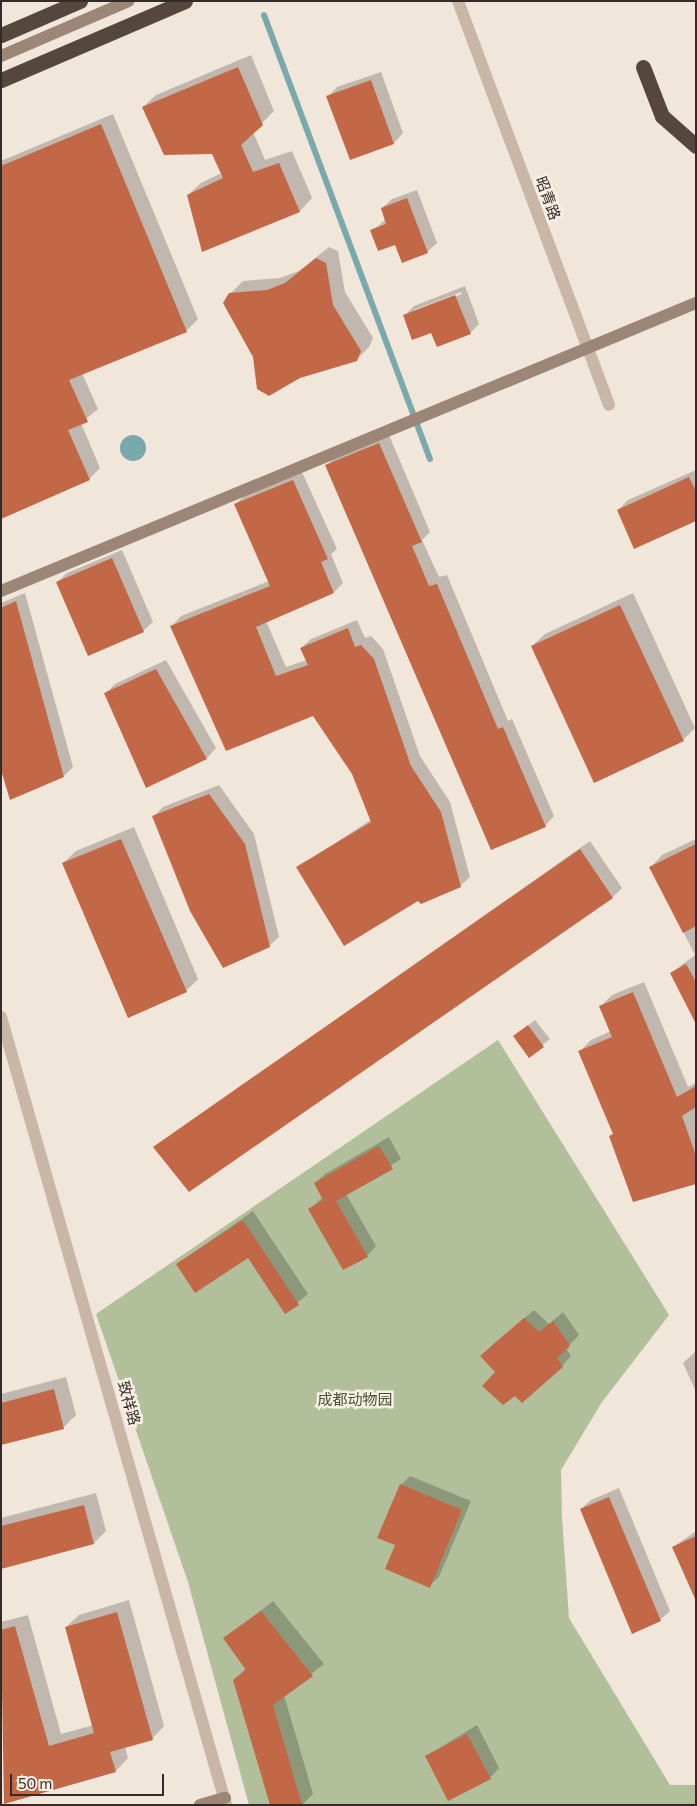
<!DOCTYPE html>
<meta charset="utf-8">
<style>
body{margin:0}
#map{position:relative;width:697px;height:1806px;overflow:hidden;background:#f0e6da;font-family:Commissioner,"Noto Sans SC",sans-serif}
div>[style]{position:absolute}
.green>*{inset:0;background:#b1bf9a}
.water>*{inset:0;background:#7aa9ad}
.round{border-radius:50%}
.shadow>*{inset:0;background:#0003}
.stream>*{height:6px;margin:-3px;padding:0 3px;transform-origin:3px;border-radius:3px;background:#7aa9ad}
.building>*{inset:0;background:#c26846}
.street>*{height:12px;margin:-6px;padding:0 6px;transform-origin:6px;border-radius:6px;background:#c8b7a6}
.secondary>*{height:12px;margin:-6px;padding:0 6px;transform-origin:6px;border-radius:6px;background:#9b8678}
.highway>*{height:15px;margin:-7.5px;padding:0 7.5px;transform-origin:7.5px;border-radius:7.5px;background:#55463e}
span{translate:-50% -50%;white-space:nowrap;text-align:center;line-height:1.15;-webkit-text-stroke:5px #f8f0e6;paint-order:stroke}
.street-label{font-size:15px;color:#342b27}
.park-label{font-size:15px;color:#42522b}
.frame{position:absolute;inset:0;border:2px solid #342b27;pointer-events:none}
.scale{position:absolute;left:10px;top:1774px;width:154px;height:22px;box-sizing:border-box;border:2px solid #342b27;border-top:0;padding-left:6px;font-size:15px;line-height:18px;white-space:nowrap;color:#342b27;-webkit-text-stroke:4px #f8f0e6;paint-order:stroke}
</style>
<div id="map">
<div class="green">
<div style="clip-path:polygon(498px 1040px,669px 1315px,602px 1402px,561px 1470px,562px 1517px,569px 1618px,670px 1785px,696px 1785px,696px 1805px,249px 1805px,188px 1582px,96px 1314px)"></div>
</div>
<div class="water">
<div class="round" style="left:120px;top:435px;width:26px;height:26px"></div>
</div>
<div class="shadow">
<div style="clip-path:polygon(251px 55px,274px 111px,253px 132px,265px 160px,292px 151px,312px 198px,300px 211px,203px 251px,188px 195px,201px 183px,222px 173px,213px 152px,143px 107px,156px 95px)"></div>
<div style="clip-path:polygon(381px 72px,403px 133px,394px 143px,351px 159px,328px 97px,337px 87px)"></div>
<div style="clip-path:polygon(113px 114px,198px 319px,186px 331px,82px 373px,98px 409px,81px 423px,100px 468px,89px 479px,1px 517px,1px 161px)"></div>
<div style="clip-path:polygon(417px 190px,437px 243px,427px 252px,372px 231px,386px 219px,382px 208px,392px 199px)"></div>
<div style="clip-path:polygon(329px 247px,338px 251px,345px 292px,373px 338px,369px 347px,356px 360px,255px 357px,230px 294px,243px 281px,280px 278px,299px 271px)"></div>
<div style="clip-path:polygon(evenodd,465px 286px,479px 324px,470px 333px,404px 316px,414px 306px,465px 286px,461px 292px,462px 294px,414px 312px,414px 310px,461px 292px)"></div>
<div style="clip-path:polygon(389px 435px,430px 532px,422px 540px,439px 577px,447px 575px,508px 721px,512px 719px,554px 816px,545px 826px,327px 466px,336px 456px)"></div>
<div style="clip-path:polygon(696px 470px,696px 519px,618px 510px,628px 500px)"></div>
<div style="clip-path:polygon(302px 472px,337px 549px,331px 554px,343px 583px,334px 592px,266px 621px,286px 667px,307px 660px,301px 648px,311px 639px,357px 620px,365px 638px,371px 636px,383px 649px,420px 756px,450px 802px,470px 877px,460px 886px,418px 899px,297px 868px,372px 819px,353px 773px,313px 714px,172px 626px,181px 616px,269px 581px,235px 505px,245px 495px)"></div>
<div style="clip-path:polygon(122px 550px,153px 622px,143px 631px,57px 582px,67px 573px)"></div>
<div style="clip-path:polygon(25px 593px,73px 767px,64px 776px,1px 765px,1px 603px)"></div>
<div style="clip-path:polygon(633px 593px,695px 728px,683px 740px,532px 646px,545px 634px)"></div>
<div style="clip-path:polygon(166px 660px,216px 748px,207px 758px,146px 786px,105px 694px,115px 684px)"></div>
<div style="clip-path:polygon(219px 785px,254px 834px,279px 937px,269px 946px,154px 816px,163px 807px)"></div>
<div style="clip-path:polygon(134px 827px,198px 979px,186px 991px,63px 863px,76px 851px)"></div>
<div style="clip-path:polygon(696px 839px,696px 1021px,671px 973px,695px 955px,651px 867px,662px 855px)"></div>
<div style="clip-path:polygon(590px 841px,622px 888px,612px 898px,155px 1147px)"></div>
<div style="clip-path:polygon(644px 982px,688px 1087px,696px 1083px,696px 1182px,614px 1133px,580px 1051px,591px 1040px,611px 1031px,601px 1006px,612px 995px)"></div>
<div style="clip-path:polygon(535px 1020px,550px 1039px,529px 1056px,515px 1036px)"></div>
<div style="clip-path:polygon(389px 1137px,401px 1159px,346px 1194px,376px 1246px,367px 1256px,310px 1209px,323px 1197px,315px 1183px,325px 1174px)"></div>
<div style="clip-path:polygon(253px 1211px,308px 1294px,286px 1312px,248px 1256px,177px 1264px)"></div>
<div style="clip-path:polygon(534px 1310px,549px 1324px,563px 1312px,579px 1335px,566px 1348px,571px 1356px,562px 1366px,497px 1372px,491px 1346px)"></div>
<div style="clip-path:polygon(695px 1352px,696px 1352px,696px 1392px,683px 1363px)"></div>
<div style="clip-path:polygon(66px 1377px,76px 1415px,63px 1428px,1px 1444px,1px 1394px)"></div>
<div style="clip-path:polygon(410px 1476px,471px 1501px,439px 1577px,429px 1586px,396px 1544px,401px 1485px)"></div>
<div style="clip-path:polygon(619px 1488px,670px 1611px,660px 1620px,581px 1509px,591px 1500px)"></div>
<div style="clip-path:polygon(96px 1493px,106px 1531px,94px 1543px,1px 1567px,1px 1518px)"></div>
<div style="clip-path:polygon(696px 1531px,696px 1598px,673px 1547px)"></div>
<div style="clip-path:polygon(129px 1600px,164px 1726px,152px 1739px,125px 1746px,128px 1758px,116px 1771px,5px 1802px,1px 1622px,28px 1615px,61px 1734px,94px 1725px,66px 1627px,79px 1615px)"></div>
<div style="clip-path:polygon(273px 1601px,324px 1664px,284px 1695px,313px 1794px,302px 1805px,271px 1805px,234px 1680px,246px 1668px,225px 1638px)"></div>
<div style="clip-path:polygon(477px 1725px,499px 1768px,490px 1778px,426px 1756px)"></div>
</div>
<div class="stream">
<div style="left:264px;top:15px;width:474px;rotate:69.5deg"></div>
</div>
<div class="building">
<div style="clip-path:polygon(238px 67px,263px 125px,241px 145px,253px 172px,279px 163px,300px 212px,202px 252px,187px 195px,223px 178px,212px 154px,164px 155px,142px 107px)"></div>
<div style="clip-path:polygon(371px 80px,394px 144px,350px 160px,326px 96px)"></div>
<div style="clip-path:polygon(101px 124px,187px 332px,69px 380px,88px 422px,68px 430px,90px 480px,1px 519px,1px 166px)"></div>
<div style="clip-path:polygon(407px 198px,428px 253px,402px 263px,395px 245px,378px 251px,370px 230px,386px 224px,381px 208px)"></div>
<div style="clip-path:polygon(316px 258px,326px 263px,333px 305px,361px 351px,357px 361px,300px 378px,269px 396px,257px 389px,253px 357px,223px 303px,229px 293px,267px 290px,285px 283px)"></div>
<div style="clip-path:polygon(455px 295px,471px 334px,437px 347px,431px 333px,412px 340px,403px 315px)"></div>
<div style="clip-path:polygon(379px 443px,422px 542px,412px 546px,429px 586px,437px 584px,498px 729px,503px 727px,546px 827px,491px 850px,325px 465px)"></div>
<div style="clip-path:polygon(689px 477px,696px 491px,696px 521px,634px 549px,617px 510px)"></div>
<div style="clip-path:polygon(293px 480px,328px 559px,321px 562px,334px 593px,256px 627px,276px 676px,308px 665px,300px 648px,348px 628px,355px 647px,361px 645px,374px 659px,411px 766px,441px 812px,461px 887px,421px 904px,418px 901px,344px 946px,296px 867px,371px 822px,352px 774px,313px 716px,226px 751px,170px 626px,270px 586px,234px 504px)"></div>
<div style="clip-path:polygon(112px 558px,144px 632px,88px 656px,56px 582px)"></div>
<div style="clip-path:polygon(16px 601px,64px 777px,10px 800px,1px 770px,1px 608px)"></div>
<div style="clip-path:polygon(620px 605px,684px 741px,594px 783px,531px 646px)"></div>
<div style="clip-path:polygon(156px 669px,207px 759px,146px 788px,104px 693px)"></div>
<div style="clip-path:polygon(209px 794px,245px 844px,270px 947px,223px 968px,190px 911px,152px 816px)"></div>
<div style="clip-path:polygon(121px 839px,187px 992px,128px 1018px,62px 863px)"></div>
<div style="clip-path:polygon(696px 844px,696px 926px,683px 933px,649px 867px)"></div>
<div style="clip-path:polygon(580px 849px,613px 898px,189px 1192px,153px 1147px)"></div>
<div style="clip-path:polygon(686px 964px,696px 982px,696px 1024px,670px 973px)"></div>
<div style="clip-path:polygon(633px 992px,677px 1097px,696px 1086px,696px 1107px,682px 1116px,696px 1156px,696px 1184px,633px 1202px,609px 1136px,613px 1134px,578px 1051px,612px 1037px,599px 1006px)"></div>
<div style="clip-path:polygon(528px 1025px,544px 1047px,529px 1058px,513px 1036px)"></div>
<div style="clip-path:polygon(379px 1146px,393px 1169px,336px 1201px,368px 1257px,343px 1270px,308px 1209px,323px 1200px,314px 1183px)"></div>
<div style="clip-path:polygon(243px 1220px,299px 1305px,285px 1314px,248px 1258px,195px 1293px,176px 1264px)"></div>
<div style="clip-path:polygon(524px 1318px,539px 1332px,553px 1321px,570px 1346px,557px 1358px,563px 1367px,522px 1403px,515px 1396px,503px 1405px,482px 1386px,495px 1372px,480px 1356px)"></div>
<div style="clip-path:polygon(54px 1389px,64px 1429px,1px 1445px,1px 1403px)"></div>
<div style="clip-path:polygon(400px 1484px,462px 1510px,430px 1588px,385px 1569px,395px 1545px,377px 1538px)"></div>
<div style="clip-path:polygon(609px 1497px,661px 1621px,632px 1634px,580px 1509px)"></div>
<div style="clip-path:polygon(84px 1505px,94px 1544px,1px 1569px,1px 1526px)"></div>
<div style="clip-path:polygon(696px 1536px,696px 1601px,672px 1547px)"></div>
<div style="clip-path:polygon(261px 1611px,313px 1676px,273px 1705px,302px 1805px,270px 1805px,233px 1680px,246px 1670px,223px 1638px)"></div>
<div style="clip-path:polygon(117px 1612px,153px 1740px,110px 1752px,116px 1772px,4px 1804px,1px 1630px,15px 1626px,49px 1746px,94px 1733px,65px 1627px)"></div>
<div style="clip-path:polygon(467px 1734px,491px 1779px,448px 1801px,425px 1756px)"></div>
</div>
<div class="street">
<div style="left:458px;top:1px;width:431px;rotate:69.5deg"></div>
<div style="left:1px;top:1017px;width:819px;rotate:74.06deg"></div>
</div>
<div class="secondary">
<div style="left:1px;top:56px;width:139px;rotate:-23.3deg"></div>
<div style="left:1px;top:591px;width:752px;rotate:-22.51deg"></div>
<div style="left:200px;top:1805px;width:26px;rotate:-16deg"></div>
</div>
<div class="highway">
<div style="left:1px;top:35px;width:86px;rotate:-23.3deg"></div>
<div style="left:643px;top:67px;width:53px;rotate:68.8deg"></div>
<div style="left:662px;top:116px;width:45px;rotate:41.4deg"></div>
<div style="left:1px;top:80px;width:200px;rotate:-23.2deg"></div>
</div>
<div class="street-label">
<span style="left:548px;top:198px;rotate:70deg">昭青路</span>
<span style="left:129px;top:1403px;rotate:74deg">致祥路</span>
</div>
<div class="park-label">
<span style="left:355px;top:1400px">成都动物园</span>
</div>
<div class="frame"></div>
<div class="scale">50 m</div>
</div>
